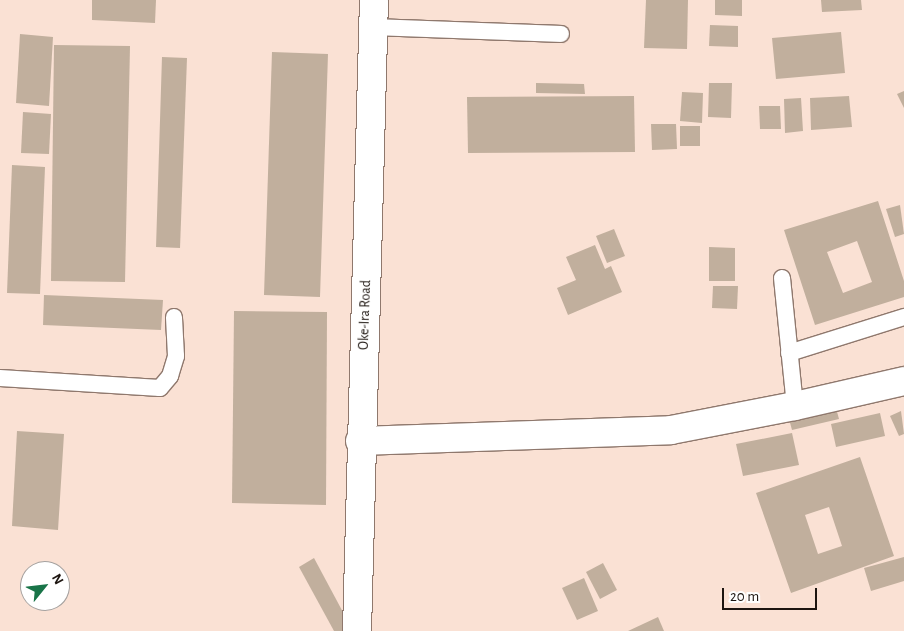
<!DOCTYPE html>
<style>
body{margin:0}
#map{position:relative;width:904px;height:631px;overflow:hidden;background:#fae1d4;font-family:"Alegreya Sans",sans-serif}
div>[style]{position:absolute}
.building>*{inset:0;background:#c1af9d}
.roads{filter:drop-shadow(1px 0 #8f786d) drop-shadow(-1px 0 #8f786d) drop-shadow(0 1px #8f786d) drop-shadow(0 -1px #8f786d)}
.lane>*{height:16px;margin:-8px;padding:0 8px;transform-origin:8px;border-radius:8px;background:#fff}
.street>*{height:28px;margin:-14px;padding:0 14px;transform-origin:14px;border-radius:14px;background:#fff}
span{translate:-50% -50%;white-space:nowrap;text-align:center;line-height:1.15;-webkit-text-stroke:4.5px #fff;paint-order:stroke}
.street-label{font-size:14px;color:#1d1510}
.north{position:absolute;left:20px;top:561px;width:50px;height:50px;box-sizing:border-box;background:#fff;border:1px solid #a5a19f;border-radius:50%;rotate:61deg;font-size:14px;font-weight:700;line-height:20px;text-align:center;color:#1d1510}
.north::after{content:'';display:block;margin:auto;width:18px;height:22px;background:#197448;clip-path:polygon(50% 0,100% 100%,50% 72%,0 100%)}
.scale{position:absolute;left:722px;top:588px;width:95px;height:22px;box-sizing:border-box;border:2px solid #1d1510;border-top:0;padding-left:6px;font-size:15px;line-height:18px;white-space:nowrap;color:#1d1510;-webkit-text-stroke:4px #fff;paint-order:stroke}
</style>
<div id="map">
<div class="building">
<div style="clip-path:polygon(92px 0,156px 0,155px 23px,92px 20px)"></div>
<div style="clip-path:polygon(646px 0,688px 0,687px 49px,644px 48px)"></div>
<div style="clip-path:polygon(715px 0,742px 0,742px 16px,715px 15px)"></div>
<div style="clip-path:polygon(821px 0,861px 0,862px 10px,822px 12px)"></div>
<div style="clip-path:polygon(710px 25px,738px 26px,738px 47px,709px 46px)"></div>
<div style="clip-path:polygon(841px 32px,845px 73px,776px 79px,772px 38px)"></div>
<div style="clip-path:polygon(20px 34px,53px 37px,49px 106px,16px 103px)"></div>
<div style="clip-path:polygon(54px 45px,130px 46px,125px 282px,51px 281px)"></div>
<div style="clip-path:polygon(272px 52px,328px 54px,320px 297px,264px 295px)"></div>
<div style="clip-path:polygon(162px 57px,187px 58px,180px 248px,156px 247px)"></div>
<div style="clip-path:polygon(536px 83px,584px 84px,585px 94px,536px 93px)"></div>
<div style="clip-path:polygon(709px 83px,732px 83px,731px 118px,708px 117px)"></div>
<div style="clip-path:polygon(904px 91px,904px 108px,897px 94px)"></div>
<div style="clip-path:polygon(682px 92px,703px 93px,702px 123px,680px 121px)"></div>
<div style="clip-path:polygon(634px 96px,635px 152px,468px 153px,467px 97px)"></div>
<div style="clip-path:polygon(849px 96px,852px 127px,811px 130px,810px 98px)"></div>
<div style="clip-path:polygon(801px 98px,803px 131px,785px 133px,784px 99px)"></div>
<div style="clip-path:polygon(759px 106px,780px 106px,781px 129px,760px 129px)"></div>
<div style="clip-path:polygon(23px 112px,51px 114px,49px 154px,21px 153px)"></div>
<div style="clip-path:polygon(651px 124px,676px 124px,677px 149px,652px 150px)"></div>
<div style="clip-path:polygon(680px 126px,700px 126px,700px 146px,680px 146px)"></div>
<div style="clip-path:polygon(12px 165px,45px 167px,40px 294px,7px 293px)"></div>
<div style="clip-path:polygon(evenodd,878px 201px,904px 281px,904px 297px,815px 325px,784px 230px,878px 201px,857px 241px,872px 282px,843px 293px,827px 252px,857px 241px)"></div>
<div style="clip-path:polygon(900px 205px,904px 234px,895px 237px,886px 209px)"></div>
<div style="clip-path:polygon(614px 229px,625px 256px,607px 263px,596px 236px)"></div>
<div style="clip-path:polygon(595px 245px,605px 269px,611px 266px,622px 292px,568px 315px,557px 288px,576px 280px,566px 257px)"></div>
<div style="clip-path:polygon(709px 247px,735px 248px,735px 281px,709px 281px)"></div>
<div style="clip-path:polygon(713px 286px,738px 286px,737px 309px,712px 308px)"></div>
<div style="clip-path:polygon(44px 295px,163px 300px,161px 330px,43px 325px)"></div>
<div style="clip-path:polygon(234px 311px,327px 312px,326px 505px,232px 503px)"></div>
<div style="clip-path:polygon(836px 408px,839px 419px,792px 430px,789px 419px)"></div>
<div style="clip-path:polygon(901px 411px,904px 434px,899px 436px,890px 416px)"></div>
<div style="clip-path:polygon(880px 413px,885px 436px,836px 447px,831px 424px)"></div>
<div style="clip-path:polygon(17px 431px,64px 434px,58px 530px,12px 526px)"></div>
<div style="clip-path:polygon(792px 433px,799px 465px,743px 476px,736px 444px)"></div>
<div style="clip-path:polygon(evenodd,860px 457px,894px 556px,791px 593px,756px 493px,860px 457px,829px 507px,842px 546px,818px 554px,805px 515px,829px 507px)"></div>
<div style="clip-path:polygon(904px 557px,904px 581px,871px 591px,864px 568px)"></div>
<div style="clip-path:polygon(314px 558px,352px 629px,349px 631px,334px 631px,299px 567px)"></div>
<div style="clip-path:polygon(603px 563px,617px 590px,600px 599px,586px 572px)"></div>
<div style="clip-path:polygon(584px 578px,598px 611px,577px 620px,562px 588px)"></div>
<div style="clip-path:polygon(658px 617px,664px 631px,628px 631px)"></div>
</div>
<div class="roads">
<div class="lane">
<div style="left:374px;top:27px;width:187px;rotate:2.1deg"></div>
<div style="left:782px;top:278px;width:129px;rotate:84.2deg"></div>
<div style="left:789px;top:353px;width:121px;rotate:-17.4deg"></div>
<div style="left:0;top:378px;width:160px;rotate:3.6deg"></div>
<div style="left:160px;top:388px;width:16px;rotate:-50deg"></div>
<div style="left:170px;top:376px;width:21px;rotate:-73deg"></div>
<div style="left:176px;top:356px;width:39px;rotate:-93deg"></div>
</div>
<div class="street">
<div style="left:360px;top:441px;width:311px;rotate:-2deg"></div>
<div style="left:671px;top:430px;width:126px;rotate:-11deg"></div>
<div style="left:795px;top:406px;width:112px;rotate:-12.9deg"></div>
<div style="left:357px;top:631px;width:631px;rotate:-88.46deg"></div>
</div>
</div>
<div class="street-label">
<span style="left:365px;top:315px;rotate:-88deg">Oke-Ira Road</span>
</div>
<div class="north">N</div>
<div class="scale">20 m</div>
</div>
